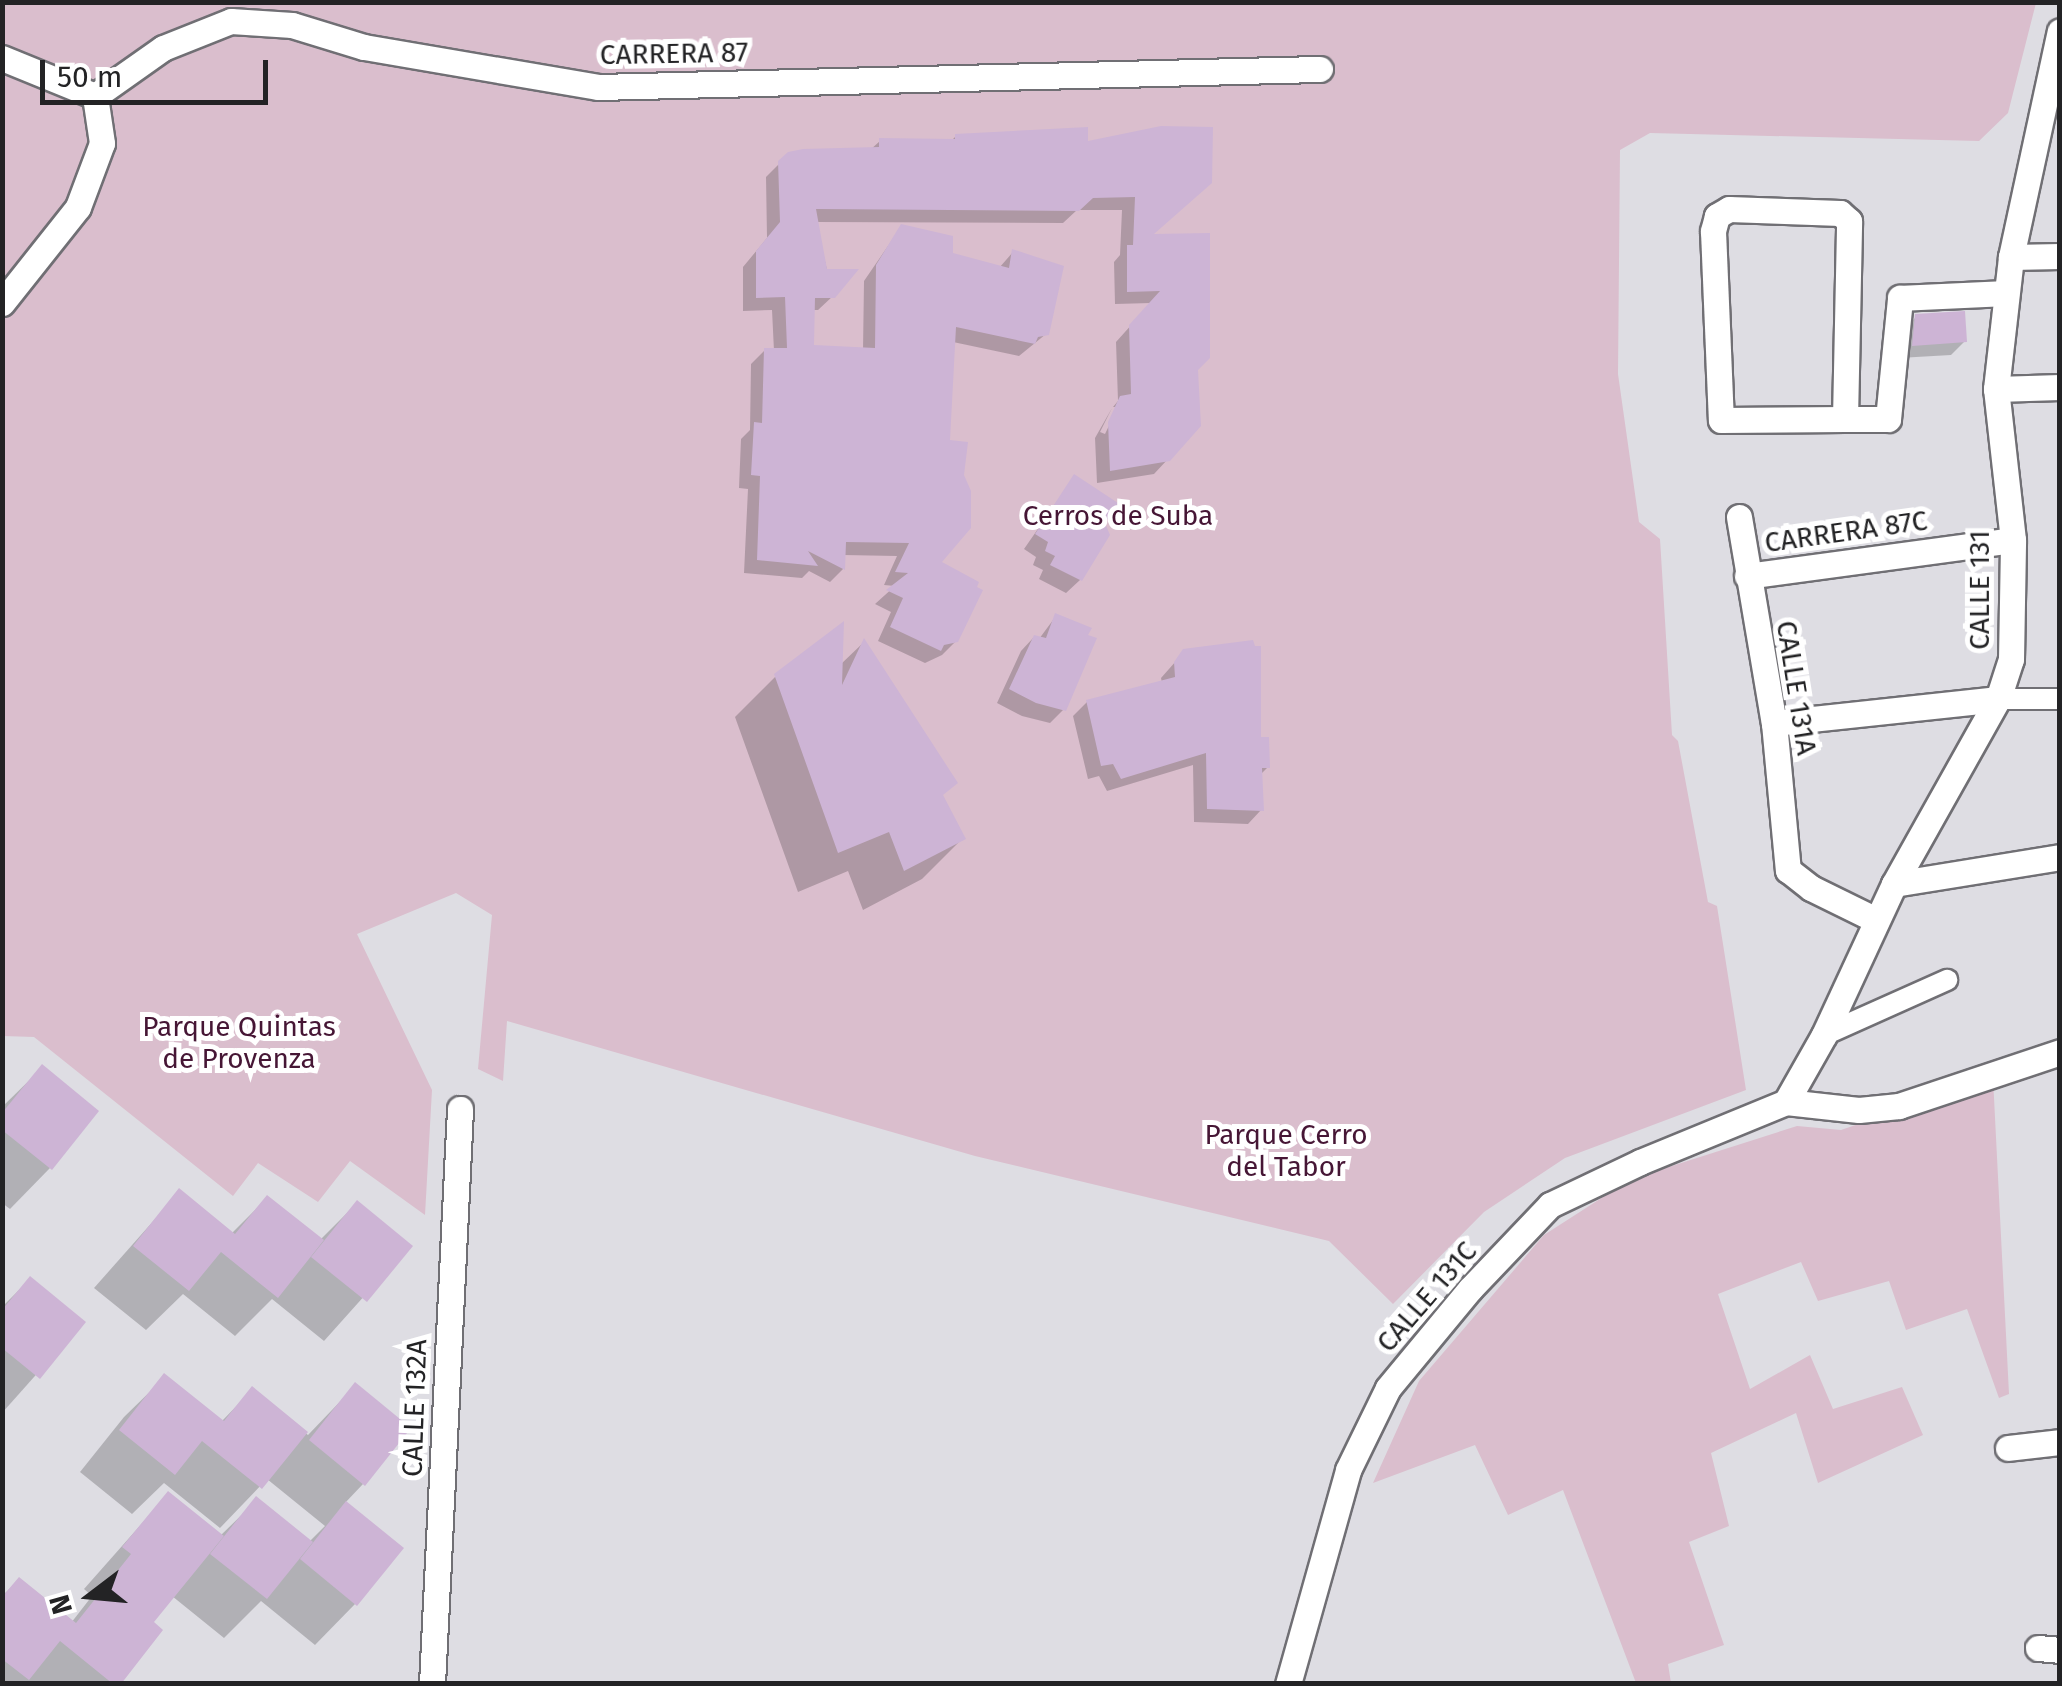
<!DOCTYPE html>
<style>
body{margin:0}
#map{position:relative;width:2062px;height:1686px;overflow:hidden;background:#dedde3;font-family:"Fira Sans",sans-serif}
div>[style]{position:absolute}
.green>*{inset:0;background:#dabecd}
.shadow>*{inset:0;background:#0003}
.building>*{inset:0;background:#cdb4d5}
.roads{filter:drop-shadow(2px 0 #706f74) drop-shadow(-2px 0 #706f74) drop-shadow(0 2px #706f74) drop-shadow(0 -2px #706f74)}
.pedestrian>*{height:20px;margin:-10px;padding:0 10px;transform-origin:10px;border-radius:10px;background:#fff}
.minor>*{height:25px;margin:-12.5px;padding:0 12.5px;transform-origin:12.5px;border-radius:12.5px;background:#fff}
span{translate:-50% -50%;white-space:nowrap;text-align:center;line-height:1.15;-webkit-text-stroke:10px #fff;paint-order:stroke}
.street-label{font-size:28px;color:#232325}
.park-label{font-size:28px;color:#461635}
.frame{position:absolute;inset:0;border:5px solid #232325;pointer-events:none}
.north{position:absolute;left:40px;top:1546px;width:100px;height:100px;-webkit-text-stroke:8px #fff;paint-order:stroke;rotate:254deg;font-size:28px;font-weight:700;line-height:40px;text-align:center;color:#232325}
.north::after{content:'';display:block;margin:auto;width:35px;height:45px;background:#232325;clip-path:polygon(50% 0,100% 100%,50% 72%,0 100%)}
.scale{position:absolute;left:40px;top:60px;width:228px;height:45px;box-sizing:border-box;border:5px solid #232325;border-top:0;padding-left:12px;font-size:30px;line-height:35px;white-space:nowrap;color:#232325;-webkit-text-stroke:8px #fff;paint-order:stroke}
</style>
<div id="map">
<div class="green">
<div style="clip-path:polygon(2px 3px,2036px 3px,2008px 113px,1979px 141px,1650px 133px,1620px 150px,1618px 374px,1639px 522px,1660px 539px,1672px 735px,1678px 741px,1708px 902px,1717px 906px,1746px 1090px,1565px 1158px,1484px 1212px,1393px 1304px,1329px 1241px,975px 1156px,507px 1021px,503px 1081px,478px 1069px,492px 915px,456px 893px,357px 934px,432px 1090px,425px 1215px,350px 1161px,318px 1202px,258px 1163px,233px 1196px,34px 1037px,3px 1036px)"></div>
<div style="clip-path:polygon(1993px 1078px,2009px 1394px,1999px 1398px,1967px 1309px,1906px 1330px,1889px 1281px,1818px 1301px,1801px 1262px,1718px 1294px,1750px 1389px,1810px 1355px,1833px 1409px,1902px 1387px,1923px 1435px,1818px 1483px,1796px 1413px,1711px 1453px,1729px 1526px,1689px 1542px,1724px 1645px,1668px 1664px,1671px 1683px,1636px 1683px,1563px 1490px,1508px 1515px,1475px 1445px,1373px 1483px,1419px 1381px,1544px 1235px,1631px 1179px,1797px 1126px,1841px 1130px)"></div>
</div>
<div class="shadow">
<div style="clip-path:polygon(1161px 129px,1149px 237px,1196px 369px,1168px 459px,1154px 474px,1097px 483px,1095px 438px,1112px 408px,1100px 432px,1105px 434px,1118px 407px,1113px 407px,1118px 401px,1116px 342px,1151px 303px,1115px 304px,1114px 262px,1120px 255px,1122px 210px,1077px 210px,1063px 223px,816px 222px,833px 296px,818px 310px,812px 310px,811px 348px,863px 350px,864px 281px,901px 227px,951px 255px,999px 268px,1013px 252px,1046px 334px,1019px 356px,953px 342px,938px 563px,956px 641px,942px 655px,925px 663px,878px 641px,891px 612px,875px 604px,895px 586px,884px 585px,897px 556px,843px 555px,843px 569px,830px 582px,809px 571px,802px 578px,744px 573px,748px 489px,739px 488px,741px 439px,750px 430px,751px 364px,765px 350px,774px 351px,772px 310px,743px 311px,743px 267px,767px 238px,766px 177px,789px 154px,870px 150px,880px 141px,950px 142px,956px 136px,1085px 144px)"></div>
<div style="clip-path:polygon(1916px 317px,1965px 341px,1951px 355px,1899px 358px,1902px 331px)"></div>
<div style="clip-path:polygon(1074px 477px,1102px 523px,1080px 580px,1066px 593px,1039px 579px,1043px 570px,1033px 565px,1036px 557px,1024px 549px)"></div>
<div style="clip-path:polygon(1056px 616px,1064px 709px,1050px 723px,1022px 716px,997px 703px,1021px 651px,1034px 637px,1039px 639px)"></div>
<div style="clip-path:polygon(864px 642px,963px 838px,922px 879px,863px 910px,848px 871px,798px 892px,735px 717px,776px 676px,840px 665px)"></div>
<div style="clip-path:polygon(1184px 652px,1258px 739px,1268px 767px,1260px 775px,1261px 810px,1248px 824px,1194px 822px,1193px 765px,1107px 791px,1099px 776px,1088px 779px,1073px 716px,1087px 702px,1162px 683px,1161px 678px)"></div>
<div style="clip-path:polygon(42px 1068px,50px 1168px,10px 1209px,2px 1203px,2px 1107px)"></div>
<div style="clip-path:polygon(179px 1192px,231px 1234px,267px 1198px,320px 1240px,357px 1203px,409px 1246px,324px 1341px,272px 1299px,235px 1336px,183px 1294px,146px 1330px,94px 1288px)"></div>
<div style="clip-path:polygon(30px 1279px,83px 1322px,2px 1413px,2px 1307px)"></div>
<div style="clip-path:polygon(165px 1377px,221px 1422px,252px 1390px,308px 1435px,355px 1386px,363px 1484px,345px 1503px,355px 1604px,315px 1645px,261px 1601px,224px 1638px,172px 1596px,151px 1623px,117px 1684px,2px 1684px,2px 1596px,19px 1580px,71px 1623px,92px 1596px,84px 1589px,168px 1494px,220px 1536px,257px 1500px,309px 1542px,325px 1526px,267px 1479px,220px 1528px,164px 1483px,132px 1514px,80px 1472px,124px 1417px)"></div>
</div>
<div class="building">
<div style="clip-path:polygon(1161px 126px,1213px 127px,1212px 183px,1154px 234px,1210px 233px,1210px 358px,1198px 370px,1201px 426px,1170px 461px,1110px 471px,1108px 422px,1120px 396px,1131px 394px,1129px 325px,1160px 291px,1127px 292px,1127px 245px,1133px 245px,1135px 197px,1093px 198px,1079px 211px,816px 209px,827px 269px,859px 269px,835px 298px,815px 298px,814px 345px,875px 348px,876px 265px,901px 224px,953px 236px,953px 253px,1009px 268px,1012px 249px,1064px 266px,1049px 335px,1038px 337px,1035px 344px,956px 327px,950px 440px,968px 442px,964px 475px,971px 491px,971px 528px,942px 562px,979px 582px,977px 587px,983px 590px,958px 642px,944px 645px,941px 651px,890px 627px,903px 598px,886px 590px,908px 573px,895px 572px,909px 543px,846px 542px,845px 570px,808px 551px,818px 566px,757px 560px,760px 476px,751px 475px,754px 422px,762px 423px,764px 348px,787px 348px,785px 297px,756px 298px,756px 251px,780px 222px,778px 161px,788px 152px,803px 149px,879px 147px,879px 138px,955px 139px,955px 134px,1088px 127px,1088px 141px)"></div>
<div style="clip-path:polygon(1965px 311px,1967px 342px,1912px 346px,1915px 314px)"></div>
<div style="clip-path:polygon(1074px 474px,1118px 503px,1105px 523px,1110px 535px,1082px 581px,1050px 565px,1055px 556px,1045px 551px,1048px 542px,1035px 534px)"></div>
<div style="clip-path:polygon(1055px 613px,1092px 628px,1088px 635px,1097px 638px,1066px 711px,1036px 703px,1009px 689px,1034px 635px,1046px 638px)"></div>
<div style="clip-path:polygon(844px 621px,842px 685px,864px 638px,958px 783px,943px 795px,966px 839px,904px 871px,889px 832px,838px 853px,774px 674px)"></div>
<div style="clip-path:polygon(1253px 640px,1255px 646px,1261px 646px,1261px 737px,1269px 737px,1270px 768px,1262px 768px,1264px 811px,1207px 809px,1206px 753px,1121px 779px,1113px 764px,1101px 766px,1086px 700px,1175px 677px,1174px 662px,1183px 649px)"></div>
<div style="clip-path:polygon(42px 1064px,99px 1111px,52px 1170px,2px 1130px,2px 1113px)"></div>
<div style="clip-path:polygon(179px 1188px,235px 1234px,267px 1195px,324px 1240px,278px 1298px,221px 1252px,189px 1291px,133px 1246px)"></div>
<div style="clip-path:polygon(357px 1200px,413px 1246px,367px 1302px,311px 1257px)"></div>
<div style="clip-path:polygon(30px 1276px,86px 1322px,40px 1379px,2px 1348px,2px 1310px)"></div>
<div style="clip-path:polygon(164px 1373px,224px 1421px,252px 1386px,308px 1432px,262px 1489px,202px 1441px,175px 1475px,119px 1430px)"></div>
<div style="clip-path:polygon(355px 1382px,411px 1428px,365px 1486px,309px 1440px)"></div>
<div style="clip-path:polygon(168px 1491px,224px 1536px,154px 1622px,163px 1630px,121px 1684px,113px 1684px,60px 1641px,29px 1680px,2px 1659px,2px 1597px,19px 1577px,76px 1623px,131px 1554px,122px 1547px)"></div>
<div style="clip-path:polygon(256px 1496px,313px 1542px,267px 1599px,210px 1554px)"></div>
<div style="clip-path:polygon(346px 1501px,404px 1548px,357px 1606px,300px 1559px)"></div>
</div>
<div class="roads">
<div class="pedestrian">
<div style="left:1998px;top:699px;width:62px"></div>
<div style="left:1824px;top:1035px;width:135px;rotate:-24.1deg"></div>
</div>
<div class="minor">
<div style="left:2px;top:58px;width:100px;rotate:22.2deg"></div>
<div style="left:95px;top:96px;width:83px;rotate:-35.2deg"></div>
<div style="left:163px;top:48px;width:73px;rotate:-21.7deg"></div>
<div style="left:231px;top:21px;width:61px;rotate:3.8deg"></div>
<div style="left:292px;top:25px;width:75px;rotate:17deg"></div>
<div style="left:364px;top:47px;width:237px;rotate:9.7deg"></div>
<div style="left:598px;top:87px;width:722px;rotate:-1.43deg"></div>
<div style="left:2011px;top:257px;width:49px;rotate:-1.2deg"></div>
<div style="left:2px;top:303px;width:122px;rotate:-51.6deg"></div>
<div style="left:78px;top:207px;width:68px;rotate:-69.4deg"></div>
<div style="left:102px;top:143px;width:48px;rotate:-98.5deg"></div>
<div style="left:1996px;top:389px;width:64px;rotate:-1.8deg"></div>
<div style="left:1845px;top:419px;width:198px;rotate:-88.8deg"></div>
<div style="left:1849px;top:221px;width:12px;rotate:-138deg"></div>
<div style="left:1840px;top:213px;width:111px;rotate:-177.9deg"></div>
<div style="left:1729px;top:209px;width:14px;rotate:150deg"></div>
<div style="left:1717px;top:216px;width:16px;rotate:105deg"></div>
<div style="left:1713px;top:231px;width:189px;rotate:87.6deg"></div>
<div style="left:1721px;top:420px;width:124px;rotate:-0.5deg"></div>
<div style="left:1845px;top:419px;width:43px"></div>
<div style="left:1888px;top:419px;width:122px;rotate:-84.3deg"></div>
<div style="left:1900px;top:298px;width:105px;rotate:-2.7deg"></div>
<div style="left:1739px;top:517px;width:209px;rotate:80.4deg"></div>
<div style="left:1774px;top:723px;width:148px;rotate:84.6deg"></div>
<div style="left:1788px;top:870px;width:29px;rotate:38deg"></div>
<div style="left:1811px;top:888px;width:72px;rotate:26.2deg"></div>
<div style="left:1747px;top:576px;width:268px;rotate:-7.7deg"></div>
<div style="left:1774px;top:723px;width:225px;rotate:-6.1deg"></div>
<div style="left:1894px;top:884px;width:168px;rotate:-9.2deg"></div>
<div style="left:1786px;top:1102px;width:77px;rotate:-60.4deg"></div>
<div style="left:1824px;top:1035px;width:166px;rotate:-65.1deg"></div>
<div style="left:1894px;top:884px;width:212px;rotate:-60.7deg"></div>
<div style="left:1998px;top:699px;width:42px;rotate:-72deg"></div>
<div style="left:2011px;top:659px;width:119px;rotate:-89deg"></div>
<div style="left:2013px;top:540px;width:152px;rotate:-96.4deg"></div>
<div style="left:1996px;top:389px;width:133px;rotate:-83.5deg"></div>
<div style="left:2011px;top:257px;width:231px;rotate:-77.8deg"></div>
<div style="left:2008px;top:1448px;width:52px;rotate:-6.6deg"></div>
<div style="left:2038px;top:1648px;width:22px;rotate:5deg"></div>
<div style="left:432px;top:1684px;width:576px;rotate:-87.21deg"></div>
<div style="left:1288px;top:1684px;width:222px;rotate:-74.3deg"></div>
<div style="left:1348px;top:1470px;width:91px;rotate:-64deg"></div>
<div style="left:1388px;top:1388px;width:129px;rotate:-50.4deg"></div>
<div style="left:1470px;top:1289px;width:116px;rotate:-46.4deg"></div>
<div style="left:1550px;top:1205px;width:100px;rotate:-25.5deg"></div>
<div style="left:1640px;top:1162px;width:158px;rotate:-22.3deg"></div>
<div style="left:1786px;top:1102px;width:73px;rotate:6.3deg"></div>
<div style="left:1859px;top:1110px;width:40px;rotate:-5.7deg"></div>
<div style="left:1899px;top:1106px;width:170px;rotate:-18.5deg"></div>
</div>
</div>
<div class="street-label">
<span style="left:674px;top:54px;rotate:-1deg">CARRERA 87</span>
<span style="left:1846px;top:532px;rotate:-8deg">CARRERA 87C</span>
<span style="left:1980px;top:590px;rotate:-90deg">CALLE 131</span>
<span style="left:1796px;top:688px;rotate:81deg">CALLE 131A</span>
<span style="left:1427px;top:1297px;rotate:-49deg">CALLE 131C</span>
<span style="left:415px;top:1408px;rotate:-88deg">CALLE 132A</span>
</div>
<div class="park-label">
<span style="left:1118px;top:516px">Cerros de Suba</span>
<span style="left:239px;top:1043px">Parque Quintas<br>de Provenza</span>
<span style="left:1286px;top:1151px">Parque Cerro<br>del Tabor</span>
</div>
<div class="frame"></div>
<div class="north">N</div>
<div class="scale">50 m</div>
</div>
